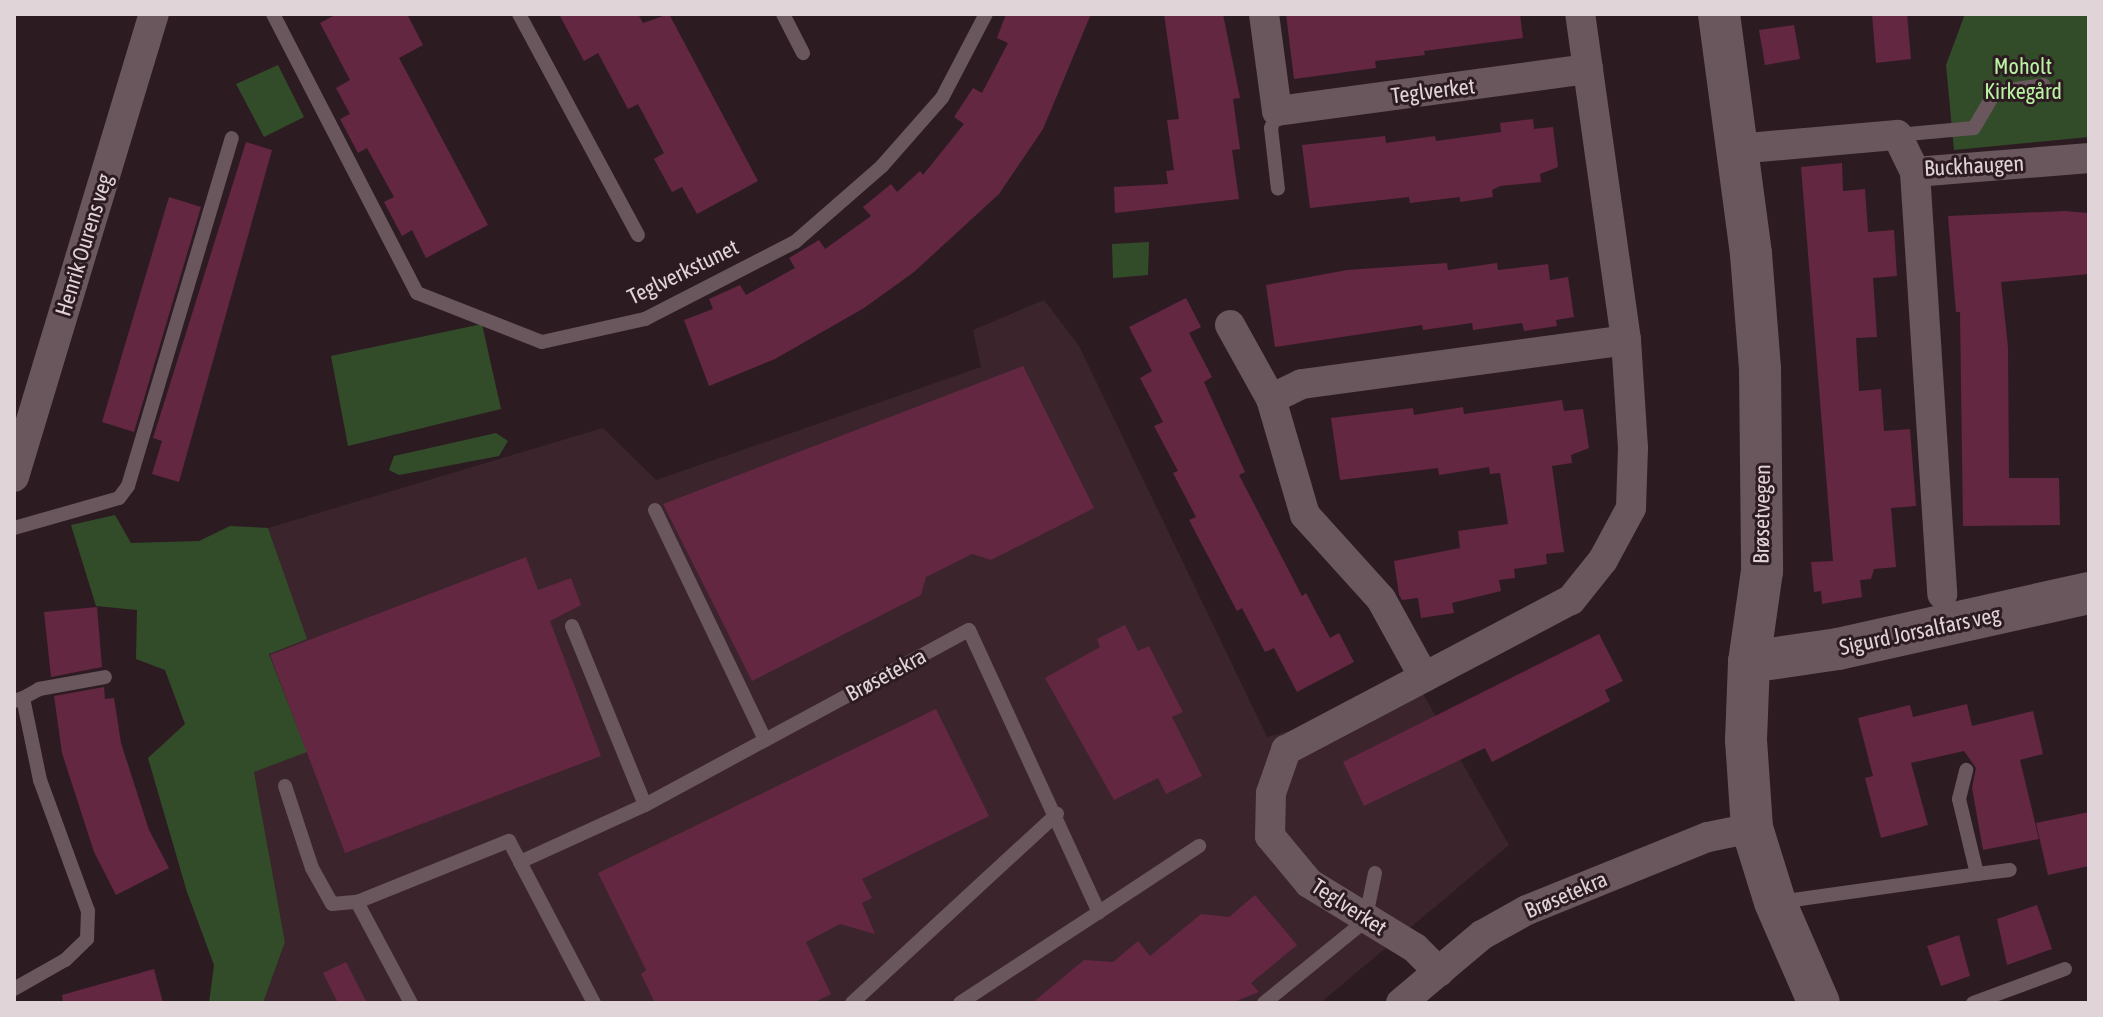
<!DOCTYPE html>
<meta charset="utf-8">
<style>
body{margin:0}
#map{position:relative;width:2103px;height:1017px;overflow:hidden;background:#2d1b22;font-family:"Asap Condensed",sans-serif}
div>[style]{position:absolute}
.built>*{inset:0;background:#3b242c}
.green>*{inset:0;background:#324c29}
.building>*{inset:0;background:#642741}
.lane>*{height:14px;margin:-7px;padding:0 7px;transform-origin:7px;border-radius:7px;background:#6a565d}
.street>*{height:30px;margin:-15px;padding:0 15px;transform-origin:15px;border-radius:15px;background:#6a565d}
.secondary>*{height:42px;margin:-21px;padding:0 21px;transform-origin:21px;border-radius:21px;background:#6a565d}
span{translate:-50% -50%;white-space:nowrap;text-align:center;line-height:1.15;-webkit-text-stroke:6px #2d1b22;paint-order:stroke}
.park-label{font-size:22px;color:#b9f4a3}
.street-label{font-size:22px;color:#e0d4d8}
.frame{position:absolute;inset:0;border:16px solid #e0d4d8;pointer-events:none}
</style>
<div id="map">
<div class="built">
<div style="clip-path:polygon(1044px 300px,1079px 346px,1267px 737px,1423px 694px,1509px 845px,1320px 1003px,263px 1003px,285px 942px,254px 772px,306px 752px,269px 653px,306px 638px,268px 528px,603px 428px,656px 480px,981px 367px,973px 330px)"></div>
</div>
<div class="green">
<div style="clip-path:polygon(1965px 14px,2089px 14px,2089px 137px,1954px 150px,1946px 65px)"></div>
<div style="clip-path:polygon(278px 65px,304px 117px,264px 137px,236px 84px)"></div>
<div style="clip-path:polygon(1149px 242px,1148px 275px,1113px 278px,1112px 244px)"></div>
<div style="clip-path:polygon(482px 324px,501px 409px,348px 446px,331px 356px)"></div>
<div style="clip-path:polygon(496px 433px,508px 441px,499px 456px,399px 475px,389px 470px,394px 456px)"></div>
<div style="clip-path:polygon(115px 515px,131px 543px,199px 541px,230px 526px,268px 528px,307px 639px,269px 654px,307px 752px,254px 772px,285px 942px,263px 1003px,209px 1003px,214px 965px,187px 892px,148px 758px,185px 724px,165px 670px,136px 659px,137px 610px,96px 606px,71px 525px)"></div>
</div>
<div class="building">
<div style="clip-path:polygon(337px 14px,407px 14px,423px 45px,399px 58px,488px 225px,426px 258px,412px 230px,402px 236px,384px 202px,394px 197px,367px 148px,358px 153px,340px 119px,350px 114px,336px 88px,350px 80px,320px 23px)"></div>
<div style="clip-path:polygon(559px 14px,638px 14px,643px 23px,669px 14px,758px 181px,697px 214px,682px 187px,672px 192px,654px 159px,664px 153px,638px 104px,628px 109px,598px 53px,584px 61px)"></div>
<div style="clip-path:polygon(1006px 14px,1091px 14px,1043px 129px,999px 194px,914px 272px,864px 308px,775px 359px,709px 386px,684px 320px,713px 309px,709px 299px,740px 285px,746px 295px,795px 268px,789px 258px,819px 240px,825px 249px,871px 216px,863px 207px,891px 184px,897px 192px,920px 171px,923px 175px,964px 124px,954px 117px,973px 88px,982px 93px,1008px 43px,997px 38px)"></div>
<div style="clip-path:polygon(1164px 14px,1223px 14px,1240px 98px,1233px 99px,1240px 149px,1232px 150px,1239px 199px,1115px 213px,1114px 187px,1168px 184px,1166px 171px,1174px 170px,1167px 120px,1179px 119px)"></div>
<div style="clip-path:polygon(1286px 14px,1520px 14px,1523px 38px,1424px 51px,1425px 55px,1375px 61px,1376px 68px,1294px 79px)"></div>
<div style="clip-path:polygon(1872px 14px,1907px 14px,1911px 59px,1876px 63px)"></div>
<div style="clip-path:polygon(1794px 25px,1800px 59px,1765px 65px,1759px 30px)"></div>
<div style="clip-path:polygon(1533px 119px,1534px 129px,1553px 127px,1558px 167px,1540px 174px,1541px 182px,1500px 186px,1492px 190px,1493px 197px,1460px 202px,1460px 197px,1410px 203px,1409px 197px,1310px 208px,1302px 145px,1385px 136px,1386px 143px,1435px 136px,1436px 141px,1501px 132px,1500px 123px)"></div>
<div style="clip-path:polygon(246px 142px,272px 150px,179px 482px,152px 474px,162px 441px,153px 438px)"></div>
<div style="clip-path:polygon(1842px 163px,1843px 191px,1865px 189px,1868px 232px,1894px 230px,1897px 276px,1873px 278px,1877px 337px,1856px 338px,1859px 391px,1881px 389px,1884px 431px,1910px 429px,1916px 506px,1891px 508px,1896px 567px,1874px 569px,1871px 579px,1860px 580px,1862px 597px,1822px 604px,1821px 591px,1814px 592px,1811px 562px,1833px 561px,1801px 167px)"></div>
<div style="clip-path:polygon(169px 197px,201px 207px,134px 432px,102px 422px)"></div>
<div style="clip-path:polygon(2065px 211px,2089px 213px,2089px 274px,2001px 282px,2008px 347px,2009px 478px,2059px 478px,2060px 525px,1963px 526px,1960px 312px,1956px 312px,1948px 216px)"></div>
<div style="clip-path:polygon(1447px 263px,1448px 270px,1497px 263px,1498px 270px,1548px 264px,1550px 280px,1568px 277px,1574px 317px,1556px 320px,1557px 326px,1524px 331px,1522px 323px,1473px 330px,1472px 323px,1423px 330px,1422px 325px,1275px 347px,1266px 285px,1347px 270px)"></div>
<div style="clip-path:polygon(1186px 298px,1201px 327px,1189px 333px,1212px 377px,1204px 382px,1245px 472px,1239px 475px,1302px 596px,1306px 593px,1330px 638px,1339px 633px,1354px 662px,1297px 692px,1274px 648px,1265px 652px,1242px 608px,1237px 611px,1189px 520px,1196px 517px,1173px 473px,1178px 471px,1154px 426px,1163px 422px,1140px 378px,1152px 371px,1129px 327px)"></div>
<div style="clip-path:polygon(1023px 366px,1094px 508px,991px 560px,972px 554px,926px 577px,921px 595px,752px 681px,663px 504px)"></div>
<div style="clip-path:polygon(1562px 400px,1564px 411px,1583px 409px,1589px 448px,1571px 455px,1572px 463px,1552px 466px,1564px 552px,1546px 554px,1547px 564px,1514px 569px,1515px 578px,1499px 580px,1501px 591px,1452px 603px,1454px 613px,1421px 618px,1418px 598px,1402px 600px,1399px 595px,1394px 561px,1460px 548px,1458px 531px,1508px 524px,1500px 473px,1490px 474px,1489px 467px,1439px 475px,1438px 468px,1340px 480px,1331px 418px,1413px 408px,1414px 415px,1463px 407px,1464px 414px)"></div>
<div style="clip-path:polygon(526px 557px,538px 590px,571px 578px,581px 605px,550px 621px,601px 756px,345px 853px,270px 655px)"></div>
<div style="clip-path:polygon(97px 607px,102px 667px,51px 677px,44px 612px)"></div>
<div style="clip-path:polygon(1125px 625px,1138px 651px,1149px 646px,1183px 712px,1172px 717px,1202px 776px,1166px 794px,1158px 778px,1114px 800px,1045px 678px,1100px 647px,1097px 639px)"></div>
<div style="clip-path:polygon(1599px 634px,1623px 681px,1605px 690px,1610px 701px,1492px 762px,1485px 748px,1364px 806px,1343px 762px)"></div>
<div style="clip-path:polygon(104px 687px,105px 699px,114px 698px,121px 743px,149px 830px,169px 868px,116px 895px,94px 852px,62px 753px,54px 696px)"></div>
<div style="clip-path:polygon(1967px 704px,1972px 726px,2033px 711px,2043px 754px,2020px 760px,2039px 839px,1983px 850px,1972px 788px,1976px 768px,1964px 751px,1911px 763px,1928px 825px,1881px 838px,1865px 778px,1873px 776px,1858px 718px,1910px 705px,1913px 717px)"></div>
<div style="clip-path:polygon(936px 709px,989px 816px,862px 879px,872px 898px,862px 903px,875px 934px,840px 924px,806px 942px,831px 994px,813px 1003px,655px 1003px,641px 974px,646px 970px,598px 873px)"></div>
<div style="clip-path:polygon(2089px 812px,2089px 866px,2048px 875px,2036px 823px)"></div>
<div style="clip-path:polygon(1255px 895px,1297px 945px,1251px 983px,1259px 992px,1231px 1003px,1032px 1003px,1084px 960px,1113px 962px,1138px 941px,1150px 956px,1201px 914px,1229px 917px)"></div>
<div style="clip-path:polygon(2037px 905px,2052px 949px,2007px 965px,1997px 919px)"></div>
<div style="clip-path:polygon(1959px 935px,1970px 976px,1941px 986px,1927px 946px)"></div>
<div style="clip-path:polygon(346px 962px,367px 1003px,338px 1003px,323px 973px)"></div>
<div style="clip-path:polygon(154px 969px,163px 1003px,63px 1003px,62px 995px)"></div>
</div>
<div class="lane">
<div style="left:273px;top:14px;width:314px;rotate:62.7deg"></div>
<div style="left:417px;top:293px;width:134px;rotate:21.4deg"></div>
<div style="left:542px;top:342px;width:106px;rotate:-12.6deg"></div>
<div style="left:645px;top:319px;width:169px;rotate:-27.2deg"></div>
<div style="left:795px;top:242px;width:116px;rotate:-41.1deg"></div>
<div style="left:882px;top:166px;width:91px;rotate:-48.6deg"></div>
<div style="left:942px;top:98px;width:95px;rotate:-62.4deg"></div>
<div style="left:519px;top:14px;width:251px;rotate:61.7deg"></div>
<div style="left:783px;top:14px;width:44px;rotate:62.9deg"></div>
<div style="left:1277px;top:111px;width:18px;rotate:109deg"></div>
<div style="left:1271px;top:128px;width:61px;rotate:83.5deg"></div>
<div style="left:1897px;top:135px;width:77px;rotate:-5.2deg"></div>
<div style="left:1974px;top:128px;width:42px;rotate:-59.7deg"></div>
<div style="left:1995px;top:92px;width:49px;rotate:-8.3deg"></div>
<div style="left:655px;top:510px;width:255px;rotate:64.4deg"></div>
<div style="left:14px;top:528px;width:109px;rotate:-15.9deg"></div>
<div style="left:119px;top:498px;width:15px;rotate:-53deg"></div>
<div style="left:128px;top:486px;width:363px;rotate:-73.4deg"></div>
<div style="left:572px;top:626px;width:193px;rotate:67.8deg"></div>
<div style="left:23px;top:698px;width:18px;rotate:-29deg"></div>
<div style="left:39px;top:689px;width:67px;rotate:-10.3deg"></div>
<div style="left:14px;top:701px;width:9px;rotate:-18deg"></div>
<div style="left:23px;top:698px;width:84px;rotate:78.3deg"></div>
<div style="left:40px;top:780px;width:140px;rotate:69.9deg"></div>
<div style="left:88px;top:911px;width:28px;rotate:92deg"></div>
<div style="left:87px;top:939px;width:30px;rotate:136deg"></div>
<div style="left:65px;top:960px;width:59px;rotate:150.4deg"></div>
<div style="left:285px;top:786px;width:86px;rotate:71.8deg"></div>
<div style="left:312px;top:868px;width:41px;rotate:60.9deg"></div>
<div style="left:332px;top:904px;width:25px;rotate:-5deg"></div>
<div style="left:357px;top:902px;width:115px;rotate:61.9deg"></div>
<div style="left:1977px;top:874px;width:33px;rotate:-7deg"></div>
<div style="left:357px;top:902px;width:164px;rotate:-21.9deg"></div>
<div style="left:509px;top:841px;width:24px;rotate:62deg"></div>
<div style="left:1779px;top:902px;width:200px;rotate:-8deg"></div>
<div style="left:1977px;top:874px;width:77px;rotate:-103.5deg"></div>
<div style="left:1959px;top:799px;width:30px;rotate:-76deg"></div>
<div style="left:1099px;top:912px;width:120px;rotate:-33.4deg"></div>
<div style="left:594px;top:1003px;width:159px;rotate:-117.7deg"></div>
<div style="left:520px;top:862px;width:137px;rotate:-24.5deg"></div>
<div style="left:645px;top:805px;width:368px;rotate:-28.4deg"></div>
<div style="left:969px;top:630px;width:311px;rotate:65.3deg"></div>
<div style="left:1099px;top:912px;width:166px;rotate:146.8deg"></div>
<div style="left:852px;top:1003px;width:279px;rotate:-42.7deg"></div>
<div style="left:1264px;top:1003px;width:130px;rotate:-39.1deg"></div>
<div style="left:1365px;top:921px;width:49px;rotate:-78.2deg"></div>
<div style="left:1973px;top:1003px;width:98px;rotate:-20.3deg"></div>
</div>
<div class="street">
<div style="left:1264px;top:14px;width:98px;rotate:82.4deg"></div>
<div style="left:1277px;top:111px;width:314px;rotate:-7.7deg"></div>
<div style="left:1736px;top:149px;width:162px;rotate:-5deg"></div>
<div style="left:1897px;top:135px;width:41px;rotate:64.1deg"></div>
<div style="left:1915px;top:172px;width:175px;rotate:-4.6deg"></div>
<div style="left:1915px;top:172px;width:423px;rotate:86.3deg"></div>
<div style="left:1230px;top:325px;width:85px;rotate:61deg"></div>
<div style="left:14px;top:477px;width:484px;rotate:-73.2deg"></div>
<div style="left:1424px;top:677px;width:89px;rotate:-118.9deg"></div>
<div style="left:1381px;top:599px;width:113px;rotate:-132.1deg"></div>
<div style="left:1305px;top:515px;width:121px;rotate:-106.3deg"></div>
<div style="left:1271px;top:399px;width:34px;rotate:-26deg"></div>
<div style="left:1302px;top:384px;width:327px;rotate:-7.7deg"></div>
<div style="left:1439px;top:972px;width:34px;rotate:-135deg"></div>
<div style="left:1415px;top:948px;width:124px;rotate:-148.5deg"></div>
<div style="left:1309px;top:883px;width:61px;rotate:-129.7deg"></div>
<div style="left:1270px;top:836px;width:43px;rotate:-88.7deg"></div>
<div style="left:1271px;top:793px;width:46px;rotate:-70.8deg"></div>
<div style="left:1286px;top:750px;width:322px;rotate:-27.8deg"></div>
<div style="left:1571px;top:600px;width:51px;rotate:-51.3deg"></div>
<div style="left:1603px;top:560px;width:59px;rotate:-61.7deg"></div>
<div style="left:1631px;top:508px;width:60px;rotate:-88.1deg"></div>
<div style="left:1633px;top:448px;width:108px;rotate:-93.7deg"></div>
<div style="left:1626px;top:340px;width:329px;rotate:-98deg"></div>
<div style="left:1401px;top:1003px;width:106px;rotate:-40deg"></div>
<div style="left:1482px;top:935px;width:51px;rotate:-29.1deg"></div>
<div style="left:1527px;top:910px;width:195px;rotate:-22deg"></div>
<div style="left:1708px;top:837px;width:45px;rotate:-11.6deg"></div>
</div>
<div class="secondary">
<div style="left:1719px;top:14px;width:242px;rotate:82.4deg"></div>
<div style="left:1751px;top:254px;width:115px;rotate:85.5deg"></div>
<div style="left:1760px;top:369px;width:202px;rotate:89.4deg"></div>
<div style="left:1762px;top:571px;width:92px;rotate:98.1deg"></div>
<div style="left:1749px;top:662px;width:78px;rotate:92.2deg"></div>
<div style="left:1746px;top:740px;width:88px;rotate:86.1deg"></div>
<div style="left:1752px;top:828px;width:77px;rotate:72.7deg"></div>
<div style="left:1775px;top:902px;width:110px;rotate:66.5deg"></div>
<div style="left:1749px;top:662px;width:90px;rotate:-8.3deg"></div>
<div style="left:1838px;top:649px;width:257px;rotate:-12.6deg"></div>
</div>
<div class="park-label">
<span style="left:2023px;top:79px">Moholt<br>Kirkegård</span>
</div>
<div class="street-label">
<span style="left:1433px;top:91px;rotate:-7deg">Teglverket</span>
<span style="left:1974px;top:166px;rotate:-3deg">Buckhaugen</span>
<span style="left:84px;top:245px;rotate:-73deg">Henrik Ourens veg</span>
<span style="left:683px;top:272px;rotate:-26deg">Teglverkstunet</span>
<span style="left:1762px;top:514px;rotate:-89deg">Brøsetvegen</span>
<span style="left:1920px;top:631px;rotate:-12deg">Sigurd Jorsalfars veg</span>
<span style="left:886px;top:675px;rotate:-28deg">Brøsetekra</span>
<span style="left:1566px;top:895px;rotate:-23deg">Brøsetekra</span>
<span style="left:1349px;top:907px;rotate:33deg">Teglverket</span>
</div>
<div class="frame"></div>
</div>
